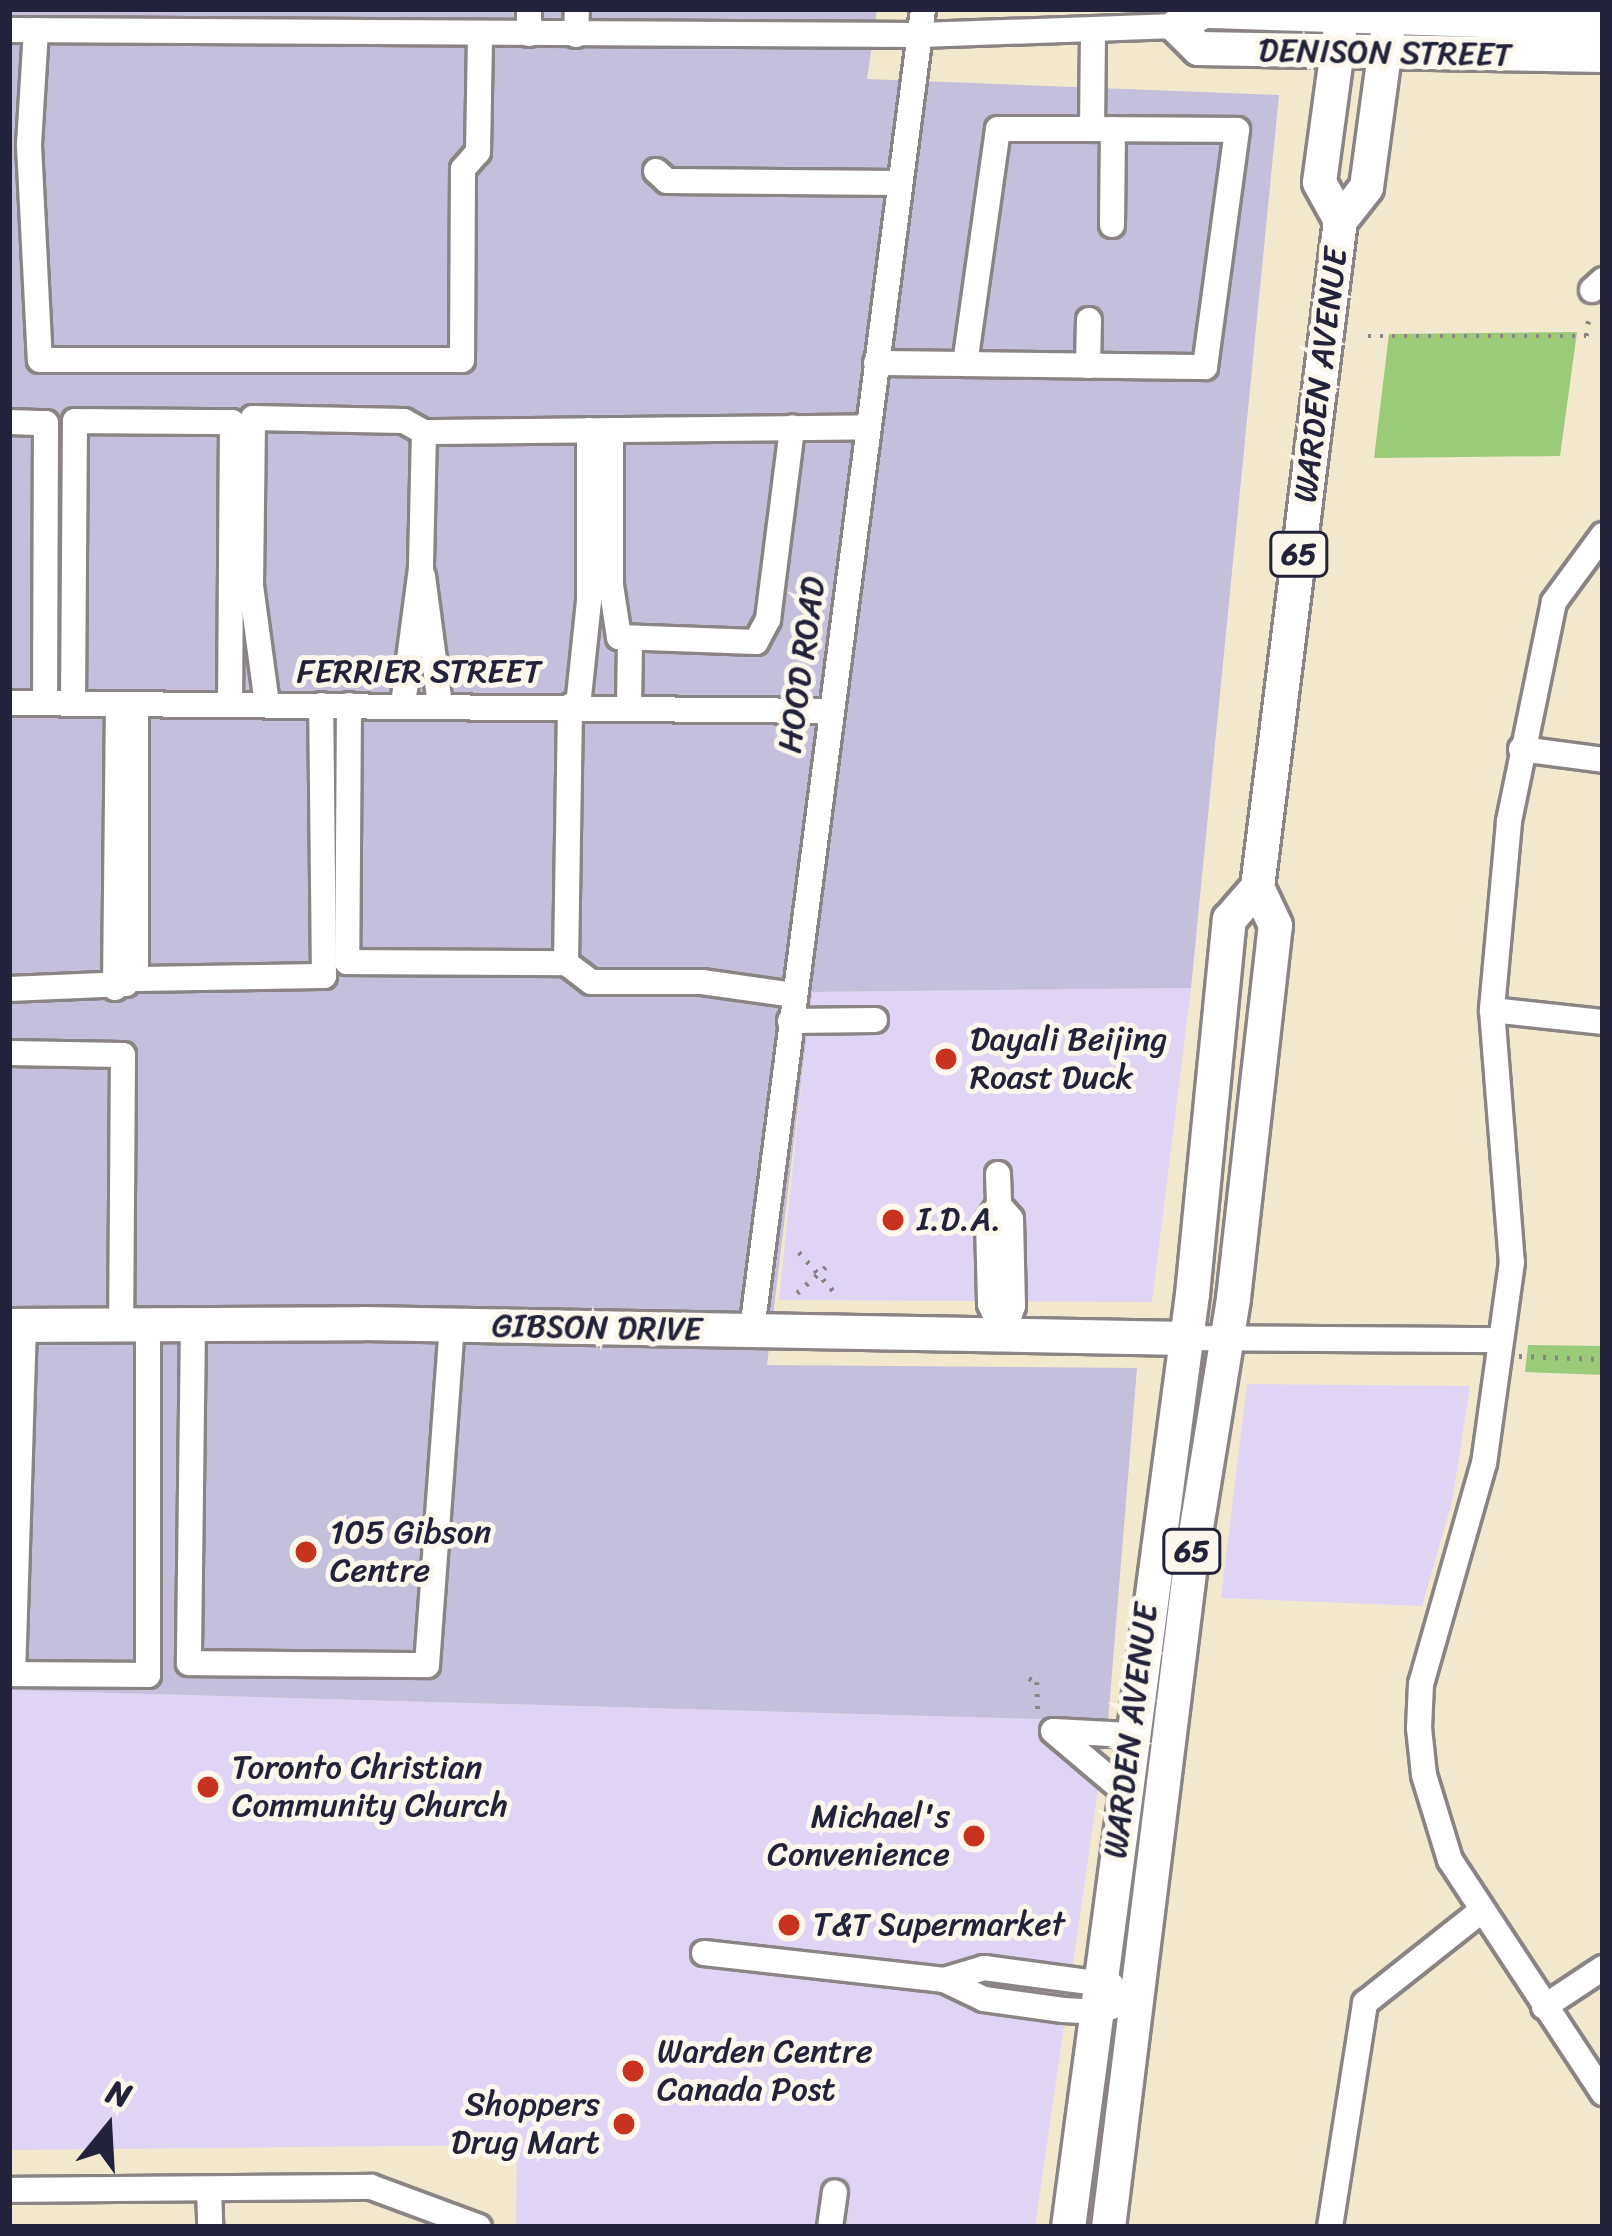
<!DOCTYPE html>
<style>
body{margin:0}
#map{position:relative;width:1612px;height:2236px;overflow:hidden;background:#f1e8cd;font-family:Sriracha,sans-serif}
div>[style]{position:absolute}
.built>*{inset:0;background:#e0d4f4}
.industrial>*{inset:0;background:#c4c0db}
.green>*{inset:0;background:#9bca79}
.path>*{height:4.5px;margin-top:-2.25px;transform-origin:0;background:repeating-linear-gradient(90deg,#8a8584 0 3px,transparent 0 12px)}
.roads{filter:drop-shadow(3px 0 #8a8584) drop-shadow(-3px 0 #8a8584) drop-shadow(0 3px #8a8584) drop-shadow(0 -3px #8a8584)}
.minor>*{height:24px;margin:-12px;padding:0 12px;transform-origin:12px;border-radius:12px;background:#fff}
.major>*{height:33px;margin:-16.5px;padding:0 16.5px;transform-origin:16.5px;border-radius:16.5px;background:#fff}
.dots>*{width:33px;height:33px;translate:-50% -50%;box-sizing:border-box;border:6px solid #fbf7ec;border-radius:50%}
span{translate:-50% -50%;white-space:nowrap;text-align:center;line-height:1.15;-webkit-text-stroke:10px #fbf7ec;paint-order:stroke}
.shield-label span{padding:3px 9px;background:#fbf7ec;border:3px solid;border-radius:9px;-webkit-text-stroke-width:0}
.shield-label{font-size:30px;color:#22223b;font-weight:700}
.street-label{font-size:33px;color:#22223b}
.poi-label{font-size:33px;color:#22223b}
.left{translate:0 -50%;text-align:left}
.right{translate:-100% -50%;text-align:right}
.frame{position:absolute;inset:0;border:12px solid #22223b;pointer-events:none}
.north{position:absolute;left:48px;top:2068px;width:120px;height:120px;-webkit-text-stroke:9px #fbf7ec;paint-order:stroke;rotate:18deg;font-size:33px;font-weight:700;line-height:48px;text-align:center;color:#22223b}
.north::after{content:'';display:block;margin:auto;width:42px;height:54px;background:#22223b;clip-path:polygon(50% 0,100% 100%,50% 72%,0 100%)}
</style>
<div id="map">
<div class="built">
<div style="clip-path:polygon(1191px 988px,1152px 1302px,779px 1300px,811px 992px)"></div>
<div style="clip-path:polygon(1247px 1384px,1470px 1386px,1452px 1502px,1422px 1606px,1221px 1598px)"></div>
<div style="clip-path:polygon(9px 1690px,1108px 1721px,1035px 2227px,516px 2227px,517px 2145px,9px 2150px)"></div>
</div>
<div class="industrial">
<div style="clip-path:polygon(9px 9px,877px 9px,867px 79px,1279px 95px,1191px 988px,812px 992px,767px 1365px,1137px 1368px,1108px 1721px,9px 1690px)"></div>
</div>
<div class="green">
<div style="clip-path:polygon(1577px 332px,1560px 456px,1374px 458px,1389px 334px)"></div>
<div style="clip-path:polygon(1528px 1345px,1603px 1346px,1603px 1375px,1525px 1372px)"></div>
</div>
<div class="path">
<div style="left:1368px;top:336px;width:218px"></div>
<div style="left:1586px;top:336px;width:22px;rotate:-82deg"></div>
<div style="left:799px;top:1252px;width:59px;rotate:48.4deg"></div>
<div style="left:797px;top:1293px;width:46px;rotate:-42.4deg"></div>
<div style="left:1519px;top:1356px;width:84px;rotate:2deg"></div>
<div style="left:1029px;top:1678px;width:9px;rotate:27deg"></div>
<div style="left:1037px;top:1682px;width:31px;rotate:88deg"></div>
</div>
<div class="roads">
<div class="minor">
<div style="left:9px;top:30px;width:911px;rotate:0.31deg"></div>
<div style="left:920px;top:35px;width:256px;rotate:-2deg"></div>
<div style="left:36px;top:30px;width:116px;rotate:93.5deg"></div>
<div style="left:29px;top:146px;width:214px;rotate:87.1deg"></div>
<div style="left:40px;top:360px;width:422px"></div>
<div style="left:462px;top:360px;width:191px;rotate:-89.7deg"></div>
<div style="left:463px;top:169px;width:23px;rotate:-49deg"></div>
<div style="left:478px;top:152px;width:118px;rotate:-89deg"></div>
<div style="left:529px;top:34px;width:25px;rotate:-90deg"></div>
<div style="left:576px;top:35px;width:26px;rotate:-88deg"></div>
<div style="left:656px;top:171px;width:15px;rotate:42deg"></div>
<div style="left:667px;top:181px;width:233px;rotate:0.5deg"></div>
<div style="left:1112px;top:225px;width:96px;rotate:-89.4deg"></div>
<div style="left:1592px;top:290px;width:15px;rotate:-42deg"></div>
<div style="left:876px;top:363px;width:329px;rotate:0.7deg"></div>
<div style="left:1205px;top:367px;width:239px;rotate:-82.3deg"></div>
<div style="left:1237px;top:130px;width:145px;rotate:-179.6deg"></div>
<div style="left:1092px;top:129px;width:100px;rotate:-89.4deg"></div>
<div style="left:965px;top:364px;width:237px;rotate:-82deg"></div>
<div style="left:998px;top:129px;width:94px"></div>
<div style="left:1088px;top:366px;width:46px;rotate:-88.8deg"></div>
<div style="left:9px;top:422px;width:37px;rotate:2deg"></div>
<div style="left:46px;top:423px;width:280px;rotate:90.2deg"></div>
<div style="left:611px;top:430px;width:155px;rotate:90deg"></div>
<div style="left:611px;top:585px;width:53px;rotate:81.3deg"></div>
<div style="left:619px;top:637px;width:137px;rotate:2.1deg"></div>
<div style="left:756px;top:642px;width:26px;rotate:-62deg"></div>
<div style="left:768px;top:619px;width:193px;rotate:-82.8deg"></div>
<div style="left:424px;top:432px;width:443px;rotate:-0.6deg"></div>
<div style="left:1603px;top:535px;width:83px;rotate:126.2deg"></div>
<div style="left:1554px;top:602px;width:225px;rotate:101.6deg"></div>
<div style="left:1509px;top:822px;width:189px;rotate:95.2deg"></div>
<div style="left:1492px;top:1010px;width:253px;rotate:85.5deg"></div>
<div style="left:1512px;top:1262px;width:203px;rotate:97.9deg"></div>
<div style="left:1484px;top:1463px;width:230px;rotate:105.9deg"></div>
<div style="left:1421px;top:1684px;width:44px;rotate:92.6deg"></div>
<div style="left:1419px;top:1728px;width:47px;rotate:83.9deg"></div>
<div style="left:1424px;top:1775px;width:89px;rotate:73deg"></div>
<div style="left:1450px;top:1860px;width:279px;rotate:56.7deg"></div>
<div style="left:423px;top:576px;width:130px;rotate:82.5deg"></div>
<div style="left:9px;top:703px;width:819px;rotate:0.56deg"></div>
<div style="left:73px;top:704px;width:283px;rotate:-89.6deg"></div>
<div style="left:75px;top:421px;width:157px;rotate:0.4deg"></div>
<div style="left:232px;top:422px;width:282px;rotate:90.4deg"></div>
<div style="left:136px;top:704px;width:275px;rotate:90deg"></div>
<div style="left:136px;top:979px;width:188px;rotate:-0.9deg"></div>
<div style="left:324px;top:976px;width:271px;rotate:-90.6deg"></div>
<div style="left:267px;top:704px;width:120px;rotate:-97.7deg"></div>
<div style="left:251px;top:585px;width:167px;rotate:-89.3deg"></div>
<div style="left:253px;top:418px;width:151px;rotate:1.1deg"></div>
<div style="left:404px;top:421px;width:23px;rotate:29deg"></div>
<div style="left:424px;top:432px;width:136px;rotate:91.3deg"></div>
<div style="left:421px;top:568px;width:138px;rotate:97.5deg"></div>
<div style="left:349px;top:705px;width:257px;rotate:90.4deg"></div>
<div style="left:347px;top:962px;width:219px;rotate:0.3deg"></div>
<div style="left:566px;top:963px;width:257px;rotate:-89.1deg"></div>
<div style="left:578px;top:706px;width:106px;rotate:-84deg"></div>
<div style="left:589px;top:601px;width:171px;rotate:-90deg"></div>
<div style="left:629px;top:706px;width:67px;rotate:-89.1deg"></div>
<div style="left:1521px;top:749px;width:83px;rotate:7.6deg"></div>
<div style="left:566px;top:963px;width:31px;rotate:37deg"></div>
<div style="left:591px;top:982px;width:111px"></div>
<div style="left:702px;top:982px;width:92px;rotate:8.1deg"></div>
<div style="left:115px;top:988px;width:284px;rotate:-89.4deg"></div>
<div style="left:9px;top:989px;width:117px;rotate:-2.4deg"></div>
<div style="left:1492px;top:1010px;width:112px;rotate:6.2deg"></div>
<div style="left:790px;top:1021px;width:85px;rotate:-0.7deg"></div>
<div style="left:9px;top:1053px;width:114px;rotate:1deg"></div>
<div style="left:123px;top:1055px;width:270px;rotate:90.4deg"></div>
<div style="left:998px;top:1174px;width:31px;rotate:88deg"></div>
<div style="left:999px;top:1205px;width:19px;rotate:125deg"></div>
<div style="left:988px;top:1221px;width:83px;rotate:88.6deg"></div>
<div style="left:990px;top:1304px;width:32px;rotate:66deg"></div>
<div style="left:999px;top:1205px;width:18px;rotate:49deg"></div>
<div style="left:1011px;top:1219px;width:87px;rotate:88.7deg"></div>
<div style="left:1013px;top:1306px;width:29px;rotate:110deg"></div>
<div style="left:193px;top:1324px;width:339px;rotate:90.7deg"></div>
<div style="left:189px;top:1663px;width:238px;rotate:0.5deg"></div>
<div style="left:427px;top:1665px;width:341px;rotate:-85.8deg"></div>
<div style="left:24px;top:1325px;width:349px;rotate:91.8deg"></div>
<div style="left:13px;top:1674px;width:135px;rotate:0.4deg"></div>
<div style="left:148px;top:1675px;width:350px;rotate:-90deg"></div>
<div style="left:752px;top:1330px;width:1332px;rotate:-82.62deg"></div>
<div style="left:1186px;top:1338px;width:313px;rotate:0.4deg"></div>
<div style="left:1053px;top:1731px;width:93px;rotate:40.2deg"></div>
<div style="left:1054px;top:1731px;width:75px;rotate:3.1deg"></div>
<div style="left:704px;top:1953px;width:242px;rotate:6.4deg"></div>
<div style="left:944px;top:1980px;width:44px;rotate:25.4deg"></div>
<div style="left:984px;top:1999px;width:80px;rotate:7.9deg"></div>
<div style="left:1063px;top:2010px;width:33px;rotate:3deg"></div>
<div style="left:1096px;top:2012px;width:44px;rotate:-18.4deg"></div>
<div style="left:944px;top:1980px;width:42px;rotate:-16.7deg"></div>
<div style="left:984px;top:1968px;width:129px;rotate:7.6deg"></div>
<div style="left:1544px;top:2007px;width:71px;rotate:-33.5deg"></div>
<div style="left:209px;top:2189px;width:38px;rotate:88deg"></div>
<div style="left:9px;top:2190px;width:362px;rotate:-0.5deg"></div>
<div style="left:371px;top:2187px;width:115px;rotate:20.3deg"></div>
<div style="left:830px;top:2227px;width:35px;rotate:-82deg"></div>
<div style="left:1330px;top:2227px;width:227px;rotate:-81.1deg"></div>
<div style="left:1365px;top:2003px;width:147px;rotate:-38.4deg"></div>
</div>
<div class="major">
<div style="left:1603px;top:24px;width:400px;rotate:-178.1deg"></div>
<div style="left:1203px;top:11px;width:31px;rotate:151deg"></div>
<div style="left:1176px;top:26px;width:31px;rotate:45deg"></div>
<div style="left:1198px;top:48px;width:405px;rotate:1deg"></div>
<div style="left:1339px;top:34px;width:149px;rotate:97.7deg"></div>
<div style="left:1319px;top:182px;width:43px;rotate:61.1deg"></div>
<div style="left:9px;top:1325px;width:354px;rotate:-0.3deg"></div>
<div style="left:363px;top:1323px;width:823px;rotate:1.04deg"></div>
<div style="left:1068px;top:2227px;width:941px;rotate:-82.43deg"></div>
<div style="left:1192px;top:1294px;width:377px;rotate:-84.4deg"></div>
<div style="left:1229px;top:919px;width:43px;rotate:-48.8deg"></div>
<div style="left:1108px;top:2227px;width:668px;rotate:-82.95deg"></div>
<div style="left:1190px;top:1564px;width:269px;rotate:-80.8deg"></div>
<div style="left:1233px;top:1298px;width:375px;rotate:-83.6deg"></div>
<div style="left:1275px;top:925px;width:42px;rotate:-115.3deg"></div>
<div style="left:1257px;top:887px;width:672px;rotate:-82.91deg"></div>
<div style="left:1340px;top:220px;width:42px;rotate:-51.8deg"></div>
<div style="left:1366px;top:187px;width:180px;rotate:-82.3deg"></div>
</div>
</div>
<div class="dots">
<div style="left:946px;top:1059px;background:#c8321e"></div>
<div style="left:893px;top:1220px;background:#c8321e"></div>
<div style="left:306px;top:1552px;background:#c8321e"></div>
<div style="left:208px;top:1787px;background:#c8321e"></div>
<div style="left:974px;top:1836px;background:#c8321e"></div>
<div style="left:789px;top:1925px;background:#c8321e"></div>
<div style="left:633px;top:2071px;background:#c8321e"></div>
<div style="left:624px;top:2124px;background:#c8321e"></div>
</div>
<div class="shield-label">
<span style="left:1299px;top:554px">65</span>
<span style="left:1192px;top:1551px">65</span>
</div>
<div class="street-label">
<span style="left:1385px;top:53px;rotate:1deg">DENISON STREET</span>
<span style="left:1321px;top:375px;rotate:-83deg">WARDEN AVENUE</span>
<span style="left:802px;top:665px;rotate:-82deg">HOOD ROAD</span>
<span style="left:419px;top:672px">FERRIER STREET</span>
<span style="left:597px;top:1328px;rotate:1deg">GIBSON DRIVE</span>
<span style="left:1131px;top:1731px;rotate:-83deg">WARDEN AVENUE</span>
</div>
<div class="poi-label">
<span class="left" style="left:970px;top:1059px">Dayali Beijing<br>Roast Duck</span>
<span class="left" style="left:917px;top:1220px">I.D.A.</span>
<span class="left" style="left:330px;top:1552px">105 Gibson<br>Centre</span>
<span class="left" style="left:232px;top:1787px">Toronto Christian<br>Community Church</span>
<span class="right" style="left:950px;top:1836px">Michael's<br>Convenience</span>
<span class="left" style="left:813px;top:1925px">T&amp;T Supermarket</span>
<span class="left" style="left:657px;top:2071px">Warden Centre<br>Canada Post</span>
<span class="right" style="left:600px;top:2124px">Shoppers<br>Drug Mart</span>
</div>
<div class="frame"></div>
<div class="north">N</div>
</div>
